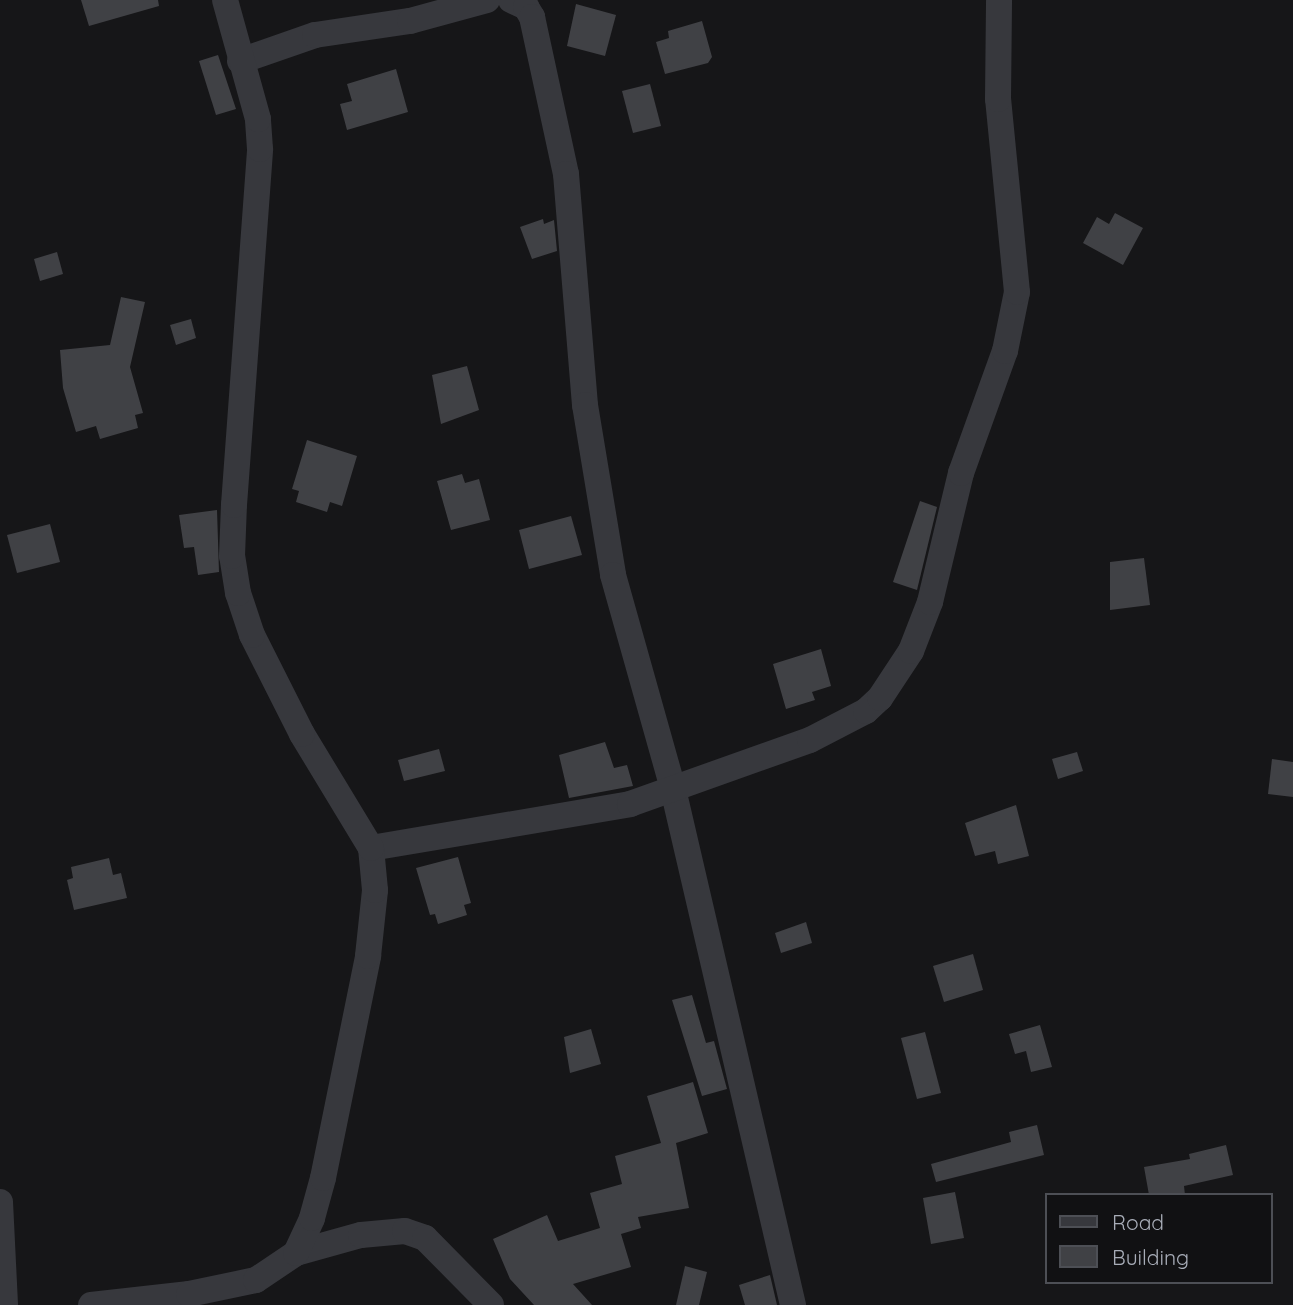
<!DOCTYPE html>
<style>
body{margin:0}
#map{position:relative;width:1293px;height:1305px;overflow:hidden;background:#161618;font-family:Quicksand,sans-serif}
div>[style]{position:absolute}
.building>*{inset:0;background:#404145}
.minor>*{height:26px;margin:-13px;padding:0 13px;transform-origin:13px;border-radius:13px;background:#37383d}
span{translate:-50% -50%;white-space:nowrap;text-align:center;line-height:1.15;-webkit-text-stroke:5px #111113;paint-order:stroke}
.legend{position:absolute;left:1045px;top:1193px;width:228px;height:91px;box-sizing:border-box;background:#111113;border:2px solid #4d4f55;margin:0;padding:9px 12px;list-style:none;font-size:21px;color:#a8adb8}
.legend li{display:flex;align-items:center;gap:14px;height:35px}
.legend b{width:35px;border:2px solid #4d4f55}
</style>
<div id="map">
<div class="building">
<div style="clip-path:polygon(81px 0,158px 0,159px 6px,89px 26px)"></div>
<div style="clip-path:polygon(576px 4px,616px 15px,605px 56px,567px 46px)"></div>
<div style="clip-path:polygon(702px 21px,712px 57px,708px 63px,665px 74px,656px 42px,669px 38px,668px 31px)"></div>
<div style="clip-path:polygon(218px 55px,236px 109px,216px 115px,199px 61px)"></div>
<div style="clip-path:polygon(396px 69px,408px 112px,347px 130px,340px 104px,352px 101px,347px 84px)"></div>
<div style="clip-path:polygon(650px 84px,661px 126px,633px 133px,622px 91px)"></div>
<div style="clip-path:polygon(1115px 213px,1143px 228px,1123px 265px,1083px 243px,1097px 217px,1109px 224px)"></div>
<div style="clip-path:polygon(543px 219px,544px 224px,554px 220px,557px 251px,532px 259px,520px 227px)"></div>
<div style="clip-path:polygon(57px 252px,63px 274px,40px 281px,34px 259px)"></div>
<div style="clip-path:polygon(121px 297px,145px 302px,130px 367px,143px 413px,135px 415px,138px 428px,100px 439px,96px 426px,76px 432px,63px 388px,60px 350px,110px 345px)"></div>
<div style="clip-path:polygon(191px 319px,196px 338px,176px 345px,170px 325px)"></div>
<div style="clip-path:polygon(467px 366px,479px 410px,441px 424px,432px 375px)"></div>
<div style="clip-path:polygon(307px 440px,357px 456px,342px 506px,330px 502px,327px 512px,296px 502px,299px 491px,292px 489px)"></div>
<div style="clip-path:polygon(462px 474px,465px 483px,479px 479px,490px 520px,451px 530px,437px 481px)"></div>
<div style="clip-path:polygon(920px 501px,937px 507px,917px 590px,893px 582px)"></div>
<div style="clip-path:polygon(217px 510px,219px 572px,198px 575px,194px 547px,184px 548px,179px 515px)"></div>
<div style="clip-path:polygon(571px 516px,582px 555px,529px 569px,519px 530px)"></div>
<div style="clip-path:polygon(50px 524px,60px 562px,17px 573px,7px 535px)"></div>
<div style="clip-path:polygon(1144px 558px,1150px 605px,1110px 610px,1110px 562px)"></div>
<div style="clip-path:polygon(821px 649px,831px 686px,812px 692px,815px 700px,786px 709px,773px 664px)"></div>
<div style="clip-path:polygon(605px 742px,614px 768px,627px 765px,633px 786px,569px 798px,559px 755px)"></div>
<div style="clip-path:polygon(439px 749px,445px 771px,404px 781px,398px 760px)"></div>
<div style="clip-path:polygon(1077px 752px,1083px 771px,1058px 779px,1052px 759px)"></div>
<div style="clip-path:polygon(1272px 759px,1293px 762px,1293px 797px,1268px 794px)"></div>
<div style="clip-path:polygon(1016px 805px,1029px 856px,998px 864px,995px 851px,975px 856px,965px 823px)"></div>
<div style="clip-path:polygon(458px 857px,471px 903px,464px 905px,467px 915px,438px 924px,435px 914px,430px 915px,416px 868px)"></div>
<div style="clip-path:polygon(109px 858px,113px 875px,121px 873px,127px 898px,74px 910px,67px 880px,73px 878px,71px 867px)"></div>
<div style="clip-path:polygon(806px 922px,812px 943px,781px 953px,775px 933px)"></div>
<div style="clip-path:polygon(973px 954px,983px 990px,944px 1002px,933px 966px)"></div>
<div style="clip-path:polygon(692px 995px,706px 1043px,714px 1041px,727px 1089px,702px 1096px,672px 1000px)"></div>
<div style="clip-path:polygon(1040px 1025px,1052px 1067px,1031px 1072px,1026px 1051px,1015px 1054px,1009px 1034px)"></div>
<div style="clip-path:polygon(591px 1029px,601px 1064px,570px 1073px,564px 1037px)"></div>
<div style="clip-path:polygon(925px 1032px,941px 1093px,917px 1099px,901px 1038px)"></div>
<div style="clip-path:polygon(693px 1082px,708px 1133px,676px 1143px,689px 1208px,638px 1217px,641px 1228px,621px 1234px,631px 1267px,573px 1284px,592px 1305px,534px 1305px,510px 1279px,493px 1239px,547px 1215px,558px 1241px,600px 1228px,590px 1193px,622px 1184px,615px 1156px,661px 1143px,647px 1096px)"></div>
<div style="clip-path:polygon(1037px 1125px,1044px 1155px,936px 1182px,931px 1164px,1011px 1142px,1009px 1132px)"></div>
<div style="clip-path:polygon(1226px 1145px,1233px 1175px,1184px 1186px,1185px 1195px,1149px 1195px,1144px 1167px,1190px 1159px,1189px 1154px)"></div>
<div style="clip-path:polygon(955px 1192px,964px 1238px,931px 1244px,923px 1198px)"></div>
<div style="clip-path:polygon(685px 1266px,707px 1272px,699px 1305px,676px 1305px)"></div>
<div style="clip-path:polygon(770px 1275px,777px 1305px,745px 1305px,739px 1285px)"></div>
</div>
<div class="minor">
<div style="left:511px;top:0;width:17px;rotate:25deg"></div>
<div style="left:526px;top:7px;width:12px;rotate:59deg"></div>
<div style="left:532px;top:17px;width:161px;rotate:77.8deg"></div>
<div style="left:566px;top:174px;width:232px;rotate:85.3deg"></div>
<div style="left:585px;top:405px;width:172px;rotate:80.6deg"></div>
<div style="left:613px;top:575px;width:222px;rotate:74.3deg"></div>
<div style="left:673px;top:789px;width:530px;rotate:76.91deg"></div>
<div style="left:240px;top:61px;width:79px;rotate:-19.1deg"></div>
<div style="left:315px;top:35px;width:96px;rotate:-8.4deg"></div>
<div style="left:410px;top:21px;width:80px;rotate:-15.3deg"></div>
<div style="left:371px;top:848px;width:263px;rotate:-9.6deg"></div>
<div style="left:630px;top:804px;width:191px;rotate:-19.6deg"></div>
<div style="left:810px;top:740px;width:63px;rotate:-27.4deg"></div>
<div style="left:866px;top:711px;width:19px;rotate:-43deg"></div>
<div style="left:880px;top:698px;width:56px;rotate:-56.6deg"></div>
<div style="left:911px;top:651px;width:53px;rotate:-68.8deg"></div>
<div style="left:930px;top:602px;width:133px;rotate:-76.5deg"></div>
<div style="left:961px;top:473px;width:130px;rotate:-70.2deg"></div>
<div style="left:1005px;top:351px;width:60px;rotate:-78.5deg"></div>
<div style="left:1017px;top:292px;width:194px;rotate:-95.6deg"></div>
<div style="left:998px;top:99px;width:99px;rotate:-89.4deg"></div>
<div style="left:0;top:1202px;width:103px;rotate:87.2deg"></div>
<div style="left:296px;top:1253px;width:67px;rotate:-15.5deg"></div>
<div style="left:361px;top:1235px;width:44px;rotate:-5.2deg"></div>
<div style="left:405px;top:1231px;width:21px;rotate:19deg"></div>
<div style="left:425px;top:1238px;width:94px;rotate:45.4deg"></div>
<div style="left:91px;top:1305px;width:99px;rotate:-6.4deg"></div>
<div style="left:189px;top:1294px;width:68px;rotate:-11.8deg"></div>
<div style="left:256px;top:1280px;width:48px;rotate:-34deg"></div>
<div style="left:296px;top:1253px;width:38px;rotate:-65deg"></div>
<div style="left:312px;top:1218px;width:41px;rotate:-74.6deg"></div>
<div style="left:323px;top:1178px;width:227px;rotate:-78.5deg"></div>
<div style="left:368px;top:956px;width:66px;rotate:-83.9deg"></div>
<div style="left:375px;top:890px;width:42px;rotate:-95.4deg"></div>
<div style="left:371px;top:848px;width:133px;rotate:-121.2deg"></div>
<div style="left:302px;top:734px;width:111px;rotate:-116.8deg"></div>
<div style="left:252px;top:635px;width:44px;rotate:-108.4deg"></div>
<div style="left:238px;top:593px;width:37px;rotate:-99deg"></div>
<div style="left:232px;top:556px;width:51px;rotate:-87.8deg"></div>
<div style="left:234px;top:505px;width:357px;rotate:-85.8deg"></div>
<div style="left:260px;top:149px;width:30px;rotate:-94deg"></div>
<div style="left:258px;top:119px;width:123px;rotate:-105.5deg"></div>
</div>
<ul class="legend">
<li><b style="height:9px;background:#37383d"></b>Road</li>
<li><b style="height:19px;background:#404145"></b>Building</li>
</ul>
</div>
